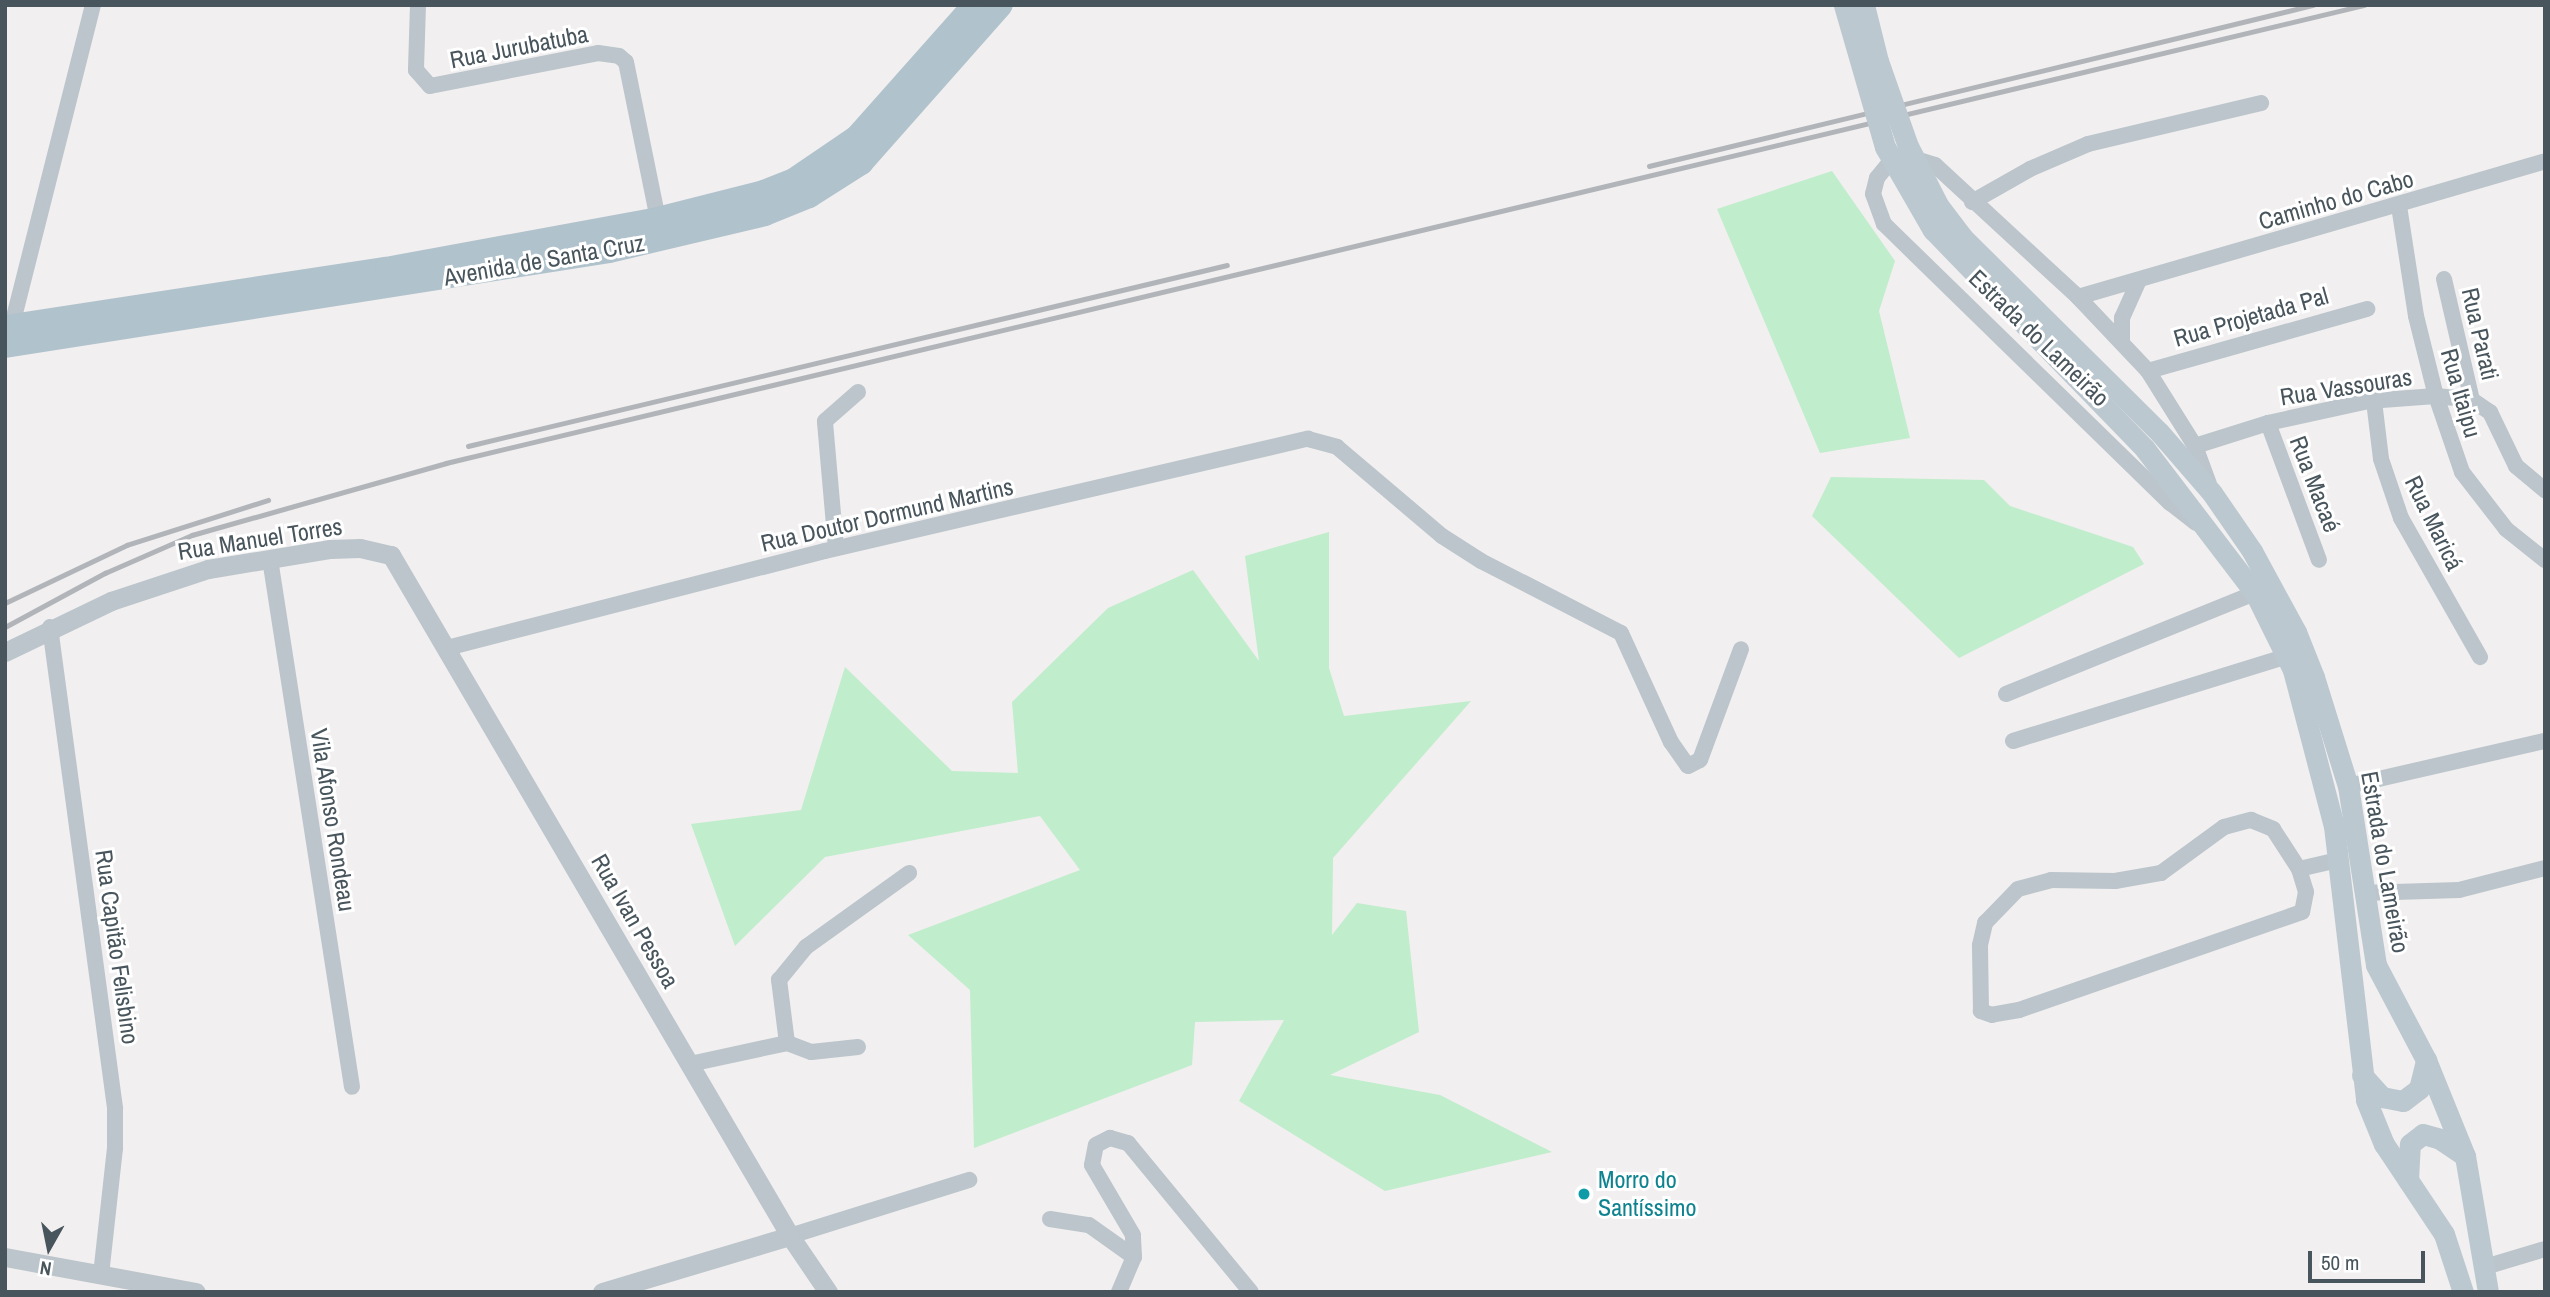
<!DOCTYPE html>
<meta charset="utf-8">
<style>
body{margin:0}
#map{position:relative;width:2550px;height:1297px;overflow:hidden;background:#f1efef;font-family:"Archivo Narrow",sans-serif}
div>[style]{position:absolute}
.green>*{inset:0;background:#c0edcb}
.minor>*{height:16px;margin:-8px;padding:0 8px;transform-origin:8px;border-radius:8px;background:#bbc5cb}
.tertiary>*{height:19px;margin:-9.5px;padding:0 9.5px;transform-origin:9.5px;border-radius:9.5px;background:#bbc5cb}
.secondary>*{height:21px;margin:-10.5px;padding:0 10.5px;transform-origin:10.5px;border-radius:10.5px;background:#bcc8d0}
.primary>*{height:24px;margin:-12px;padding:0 12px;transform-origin:12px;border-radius:12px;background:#b0c2cc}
.rail>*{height:4.5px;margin:-2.25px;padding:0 2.25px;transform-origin:2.25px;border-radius:2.25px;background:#b1b5b9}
.secondary-bridge>*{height:21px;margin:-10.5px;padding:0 10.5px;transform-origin:10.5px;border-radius:10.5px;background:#bcc8d0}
.dots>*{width:19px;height:19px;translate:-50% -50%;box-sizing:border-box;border:4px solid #fff;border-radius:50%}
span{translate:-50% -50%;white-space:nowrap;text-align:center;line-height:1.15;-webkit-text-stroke:6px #fff;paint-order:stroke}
.street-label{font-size:24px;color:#48555c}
.culture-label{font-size:24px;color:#0d838f}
.left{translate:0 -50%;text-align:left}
.frame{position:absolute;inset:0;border:7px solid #48555c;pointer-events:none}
.north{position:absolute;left:14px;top:1213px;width:70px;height:70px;-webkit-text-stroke:5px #fff;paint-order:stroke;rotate:189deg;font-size:19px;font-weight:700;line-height:28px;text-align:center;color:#48555c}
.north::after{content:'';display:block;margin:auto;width:24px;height:32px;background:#48555c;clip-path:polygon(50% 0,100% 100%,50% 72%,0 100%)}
.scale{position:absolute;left:2308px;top:1251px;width:117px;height:32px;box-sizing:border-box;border:4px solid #48555c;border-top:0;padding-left:9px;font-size:21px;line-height:24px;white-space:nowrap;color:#48555c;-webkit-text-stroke:5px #fff;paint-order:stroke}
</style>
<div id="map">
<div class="green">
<div style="clip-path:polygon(1832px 171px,1895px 261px,1879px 311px,1910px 438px,1820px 453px,1717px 209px)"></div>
<div style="clip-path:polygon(1831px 477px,1984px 480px,2010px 506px,2133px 547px,2144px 564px,1959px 658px,1812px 516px)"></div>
<div style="clip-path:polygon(1329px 532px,1329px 668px,1344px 716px,1471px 701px,1333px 858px,1332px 935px,1357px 903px,1406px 911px,1419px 1032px,1330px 1075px,1440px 1095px,1552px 1152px,1385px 1191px,1239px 1101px,1284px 1020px,1195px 1022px,1192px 1065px,974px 1148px,970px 990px,908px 935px,1080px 870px,1040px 816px,825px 857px,735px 946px,691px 824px,801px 810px,845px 667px,952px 771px,1018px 773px,1012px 702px,1108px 608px,1193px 570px,1259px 661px,1245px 556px)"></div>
</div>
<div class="minor">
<div style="left:418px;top:5px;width:65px;rotate:91.8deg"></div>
<div style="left:416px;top:70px;width:21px;rotate:49deg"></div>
<div style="left:430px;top:86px;width:171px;rotate:-11.1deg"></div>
<div style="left:598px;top:53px;width:21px;rotate:8deg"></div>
<div style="left:619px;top:56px;width:9px;rotate:41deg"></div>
<div style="left:626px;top:62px;width:160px;rotate:78.5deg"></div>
<div style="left:1972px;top:202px;width:67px;rotate:-29.6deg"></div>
<div style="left:2030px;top:169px;width:63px;rotate:-23.3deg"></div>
<div style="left:2088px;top:144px;width:178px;rotate:-13.3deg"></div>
<div style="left:2399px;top:206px;width:111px;rotate:81.2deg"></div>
<div style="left:2416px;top:316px;width:82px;rotate:76deg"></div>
<div style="left:2436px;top:396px;width:80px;rotate:71.1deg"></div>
<div style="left:2462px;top:472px;width:72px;rotate:52.3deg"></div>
<div style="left:2506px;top:529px;width:50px;rotate:38.5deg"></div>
<div style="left:2444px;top:279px;width:124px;rotate:77deg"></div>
<div style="left:2078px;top:297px;width:486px;rotate:-16.2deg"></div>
<div style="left:12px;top:325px;width:330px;rotate:-75.8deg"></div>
<div style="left:2122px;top:343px;width:25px;rotate:-90deg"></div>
<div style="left:2122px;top:318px;width:42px;rotate:-65.9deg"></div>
<div style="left:2148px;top:371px;width:228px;rotate:-15.8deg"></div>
<div style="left:2374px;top:401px;width:58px;rotate:83.1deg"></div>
<div style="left:2381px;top:459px;width:62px;rotate:71.3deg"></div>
<div style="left:2401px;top:518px;width:160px;rotate:60.4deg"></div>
<div style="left:2268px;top:423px;width:146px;rotate:69.6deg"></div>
<div style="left:2195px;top:446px;width:77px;rotate:-17.5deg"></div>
<div style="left:2268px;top:423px;width:102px;rotate:-12.4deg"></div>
<div style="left:2368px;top:401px;width:68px;rotate:-4.2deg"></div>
<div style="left:2436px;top:396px;width:36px;rotate:6deg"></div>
<div style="left:2472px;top:400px;width:22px;rotate:34deg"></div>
<div style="left:2490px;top:412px;width:60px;rotate:64.3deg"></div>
<div style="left:2516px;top:466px;width:38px;rotate:40deg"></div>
<div style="left:2196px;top:523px;width:33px;rotate:-142deg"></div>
<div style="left:2170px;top:503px;width:400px;rotate:-135.7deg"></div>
<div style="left:1884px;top:224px;width:32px;rotate:-110deg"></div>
<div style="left:1873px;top:194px;width:16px;rotate:-76deg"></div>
<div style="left:1877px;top:178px;width:19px;rotate:-51deg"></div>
<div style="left:1889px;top:163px;width:21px;rotate:-17deg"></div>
<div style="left:1909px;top:157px;width:27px;rotate:17deg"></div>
<div style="left:1935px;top:165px;width:195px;rotate:42.7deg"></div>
<div style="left:2078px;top:297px;width:102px;rotate:46.6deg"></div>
<div style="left:2148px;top:371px;width:89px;rotate:57.9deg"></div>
<div style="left:2195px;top:446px;width:40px;rotate:69.8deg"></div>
<div style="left:836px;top:548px;width:127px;rotate:-95deg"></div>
<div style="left:825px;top:421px;width:44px;rotate:-41.3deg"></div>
<div style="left:270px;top:559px;width:534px;rotate:81.17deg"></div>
<div style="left:50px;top:627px;width:486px;rotate:82.3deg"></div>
<div style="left:115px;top:1109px;width:39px;rotate:90deg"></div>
<div style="left:115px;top:1148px;width:127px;rotate:96.3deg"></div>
<div style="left:447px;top:648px;width:390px;rotate:-14.4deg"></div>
<div style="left:825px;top:551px;width:496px;rotate:-13.1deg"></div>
<div style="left:1308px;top:439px;width:30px;rotate:15deg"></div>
<div style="left:1337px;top:447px;width:138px;rotate:40.3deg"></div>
<div style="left:1442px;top:536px;width:46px;rotate:32.7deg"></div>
<div style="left:1481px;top:561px;width:157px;rotate:27.2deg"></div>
<div style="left:1621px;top:633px;width:120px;rotate:65.4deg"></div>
<div style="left:1671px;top:742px;width:29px;rotate:55deg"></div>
<div style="left:1688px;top:766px;width:13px;rotate:-27deg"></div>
<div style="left:1700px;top:760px;width:118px;rotate:-69.7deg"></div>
<div style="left:2006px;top:694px;width:269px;rotate:-22.1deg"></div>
<div style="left:2013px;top:741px;width:287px;rotate:-17.2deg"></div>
<div style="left:2348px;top:786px;width:202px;rotate:-12.9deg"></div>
<div style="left:2251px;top:820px;width:24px;rotate:22deg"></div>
<div style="left:2273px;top:829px;width:48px;rotate:57deg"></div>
<div style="left:2299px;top:869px;width:24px;rotate:73deg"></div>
<div style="left:2306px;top:892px;width:20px;rotate:101deg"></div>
<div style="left:2302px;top:912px;width:299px;rotate:160.9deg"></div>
<div style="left:2019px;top:1010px;width:27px;rotate:170deg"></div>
<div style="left:1992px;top:1015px;width:12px;rotate:-160deg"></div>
<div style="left:1981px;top:1011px;width:66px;rotate:-90.9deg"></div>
<div style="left:1980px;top:945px;width:23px;rotate:-77deg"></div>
<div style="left:1985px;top:923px;width:47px;rotate:-45.9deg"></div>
<div style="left:2018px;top:889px;width:34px;rotate:-15deg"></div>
<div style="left:2051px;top:880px;width:64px;rotate:0.9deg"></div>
<div style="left:2115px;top:881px;width:47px;rotate:-9.9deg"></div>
<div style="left:2161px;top:873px;width:78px;rotate:-36.1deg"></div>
<div style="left:2224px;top:827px;width:28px;rotate:-15deg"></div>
<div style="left:2299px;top:869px;width:40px;rotate:-13deg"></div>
<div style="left:2363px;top:893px;width:96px;rotate:-1.8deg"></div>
<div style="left:2459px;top:890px;width:89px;rotate:-14.3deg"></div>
<div style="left:858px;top:1047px;width:47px;rotate:173.9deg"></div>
<div style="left:811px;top:1052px;width:26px;rotate:-159deg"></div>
<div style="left:787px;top:1043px;width:64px;rotate:-97.2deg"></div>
<div style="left:779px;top:980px;width:43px;rotate:-50.7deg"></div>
<div style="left:806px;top:947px;width:127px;rotate:-35.7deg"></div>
<div style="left:690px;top:1064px;width:99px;rotate:-12.2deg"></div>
<div style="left:1050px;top:1219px;width:39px;rotate:9deg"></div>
<div style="left:1089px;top:1225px;width:55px;rotate:35.4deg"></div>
<div style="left:790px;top:1236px;width:188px;rotate:-17.4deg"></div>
<div style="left:2485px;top:1267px;width:63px;rotate:-16.7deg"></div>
<div style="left:1119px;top:1292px;width:38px;rotate:-67deg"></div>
<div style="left:1134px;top:1257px;width:22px;rotate:-93deg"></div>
<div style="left:1133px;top:1235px;width:81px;rotate:-120.4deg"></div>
<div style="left:1092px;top:1165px;width:20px;rotate:-79deg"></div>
<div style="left:1096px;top:1145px;width:16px;rotate:-27deg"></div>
<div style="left:1110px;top:1138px;width:19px;rotate:16deg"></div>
<div style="left:1128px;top:1143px;width:193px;rotate:50.5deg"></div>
</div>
<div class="tertiary">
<div style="left:5px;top:652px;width:118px;rotate:-25.7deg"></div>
<div style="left:111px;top:601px;width:102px;rotate:-18.3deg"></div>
<div style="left:208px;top:569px;width:124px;rotate:-9.3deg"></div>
<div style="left:330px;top:549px;width:30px;rotate:-2deg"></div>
<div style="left:360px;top:548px;width:32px;rotate:13deg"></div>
<div style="left:391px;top:555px;width:789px;rotate:59.63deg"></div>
<div style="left:790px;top:1236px;width:68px;rotate:55.8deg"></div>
<div style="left:5px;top:1257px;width:194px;rotate:10.4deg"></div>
<div style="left:602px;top:1292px;width:196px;rotate:-16.6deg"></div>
</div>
<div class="secondary">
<div style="left:2160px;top:433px;width:79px;rotate:49.1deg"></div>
<div style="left:2212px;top:493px;width:70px;rotate:55.4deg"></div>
<div style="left:2252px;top:551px;width:92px;rotate:61.5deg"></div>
<div style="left:2296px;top:632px;width:48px;rotate:68.2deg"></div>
<div style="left:2314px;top:677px;width:114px;rotate:72.7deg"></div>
<div style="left:2348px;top:786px;width:181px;rotate:81.1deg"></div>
<div style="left:2376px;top:965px;width:107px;rotate:62.2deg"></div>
<div style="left:2426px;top:1060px;width:104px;rotate:67.9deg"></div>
<div style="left:2465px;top:1156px;width:138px;rotate:80.4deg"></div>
<div style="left:2145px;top:449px;width:181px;rotate:52.6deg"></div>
<div style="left:2255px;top:593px;width:86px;rotate:63.7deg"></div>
<div style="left:2293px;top:670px;width:161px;rotate:75.3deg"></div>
<div style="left:2334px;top:826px;width:276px;rotate:83.3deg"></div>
<div style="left:2366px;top:1100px;width:48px;rotate:67.8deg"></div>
<div style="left:2384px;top:1144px;width:108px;rotate:56.3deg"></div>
<div style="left:2444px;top:1234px;width:61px;rotate:71.9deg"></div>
<div style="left:2362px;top:1075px;width:30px;rotate:48deg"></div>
<div style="left:2382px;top:1097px;width:21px;rotate:11deg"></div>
<div style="left:2403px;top:1101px;width:20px;rotate:-37deg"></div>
<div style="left:2419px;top:1089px;width:30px;rotate:-76deg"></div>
<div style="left:2408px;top:1180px;width:36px;rotate:-87deg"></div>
<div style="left:2410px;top:1144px;width:16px;rotate:-38deg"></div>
<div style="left:2423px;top:1134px;width:18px;rotate:16deg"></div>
<div style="left:2440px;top:1139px;width:30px;rotate:34deg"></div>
</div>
<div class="primary">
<div style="left:5px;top:327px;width:385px;rotate:-8.7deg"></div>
<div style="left:386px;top:269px;width:277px;rotate:-10.4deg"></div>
<div style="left:658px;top:219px;width:109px;rotate:-14.3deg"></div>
<div style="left:764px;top:192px;width:32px;rotate:-22deg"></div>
<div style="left:794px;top:180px;width:76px;rotate:-34.3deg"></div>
<div style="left:857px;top:137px;width:176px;rotate:-48.4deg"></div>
<div style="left:5px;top:346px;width:611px;rotate:-8.94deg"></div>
<div style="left:609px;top:251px;width:160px;rotate:-13.3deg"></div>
<div style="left:765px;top:214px;width:48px;rotate:-22.2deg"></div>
<div style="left:809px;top:196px;width:62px;rotate:-32.4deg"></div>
<div style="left:861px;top:163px;width:211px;rotate:-48.5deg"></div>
</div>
<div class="rail">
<div style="left:1649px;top:166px;width:683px;rotate:-13.63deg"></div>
<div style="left:468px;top:446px;width:780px;rotate:-13.41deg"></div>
<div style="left:5px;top:603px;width:135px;rotate:-25.4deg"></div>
<div style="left:127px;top:545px;width:148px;rotate:-17.7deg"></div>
<div style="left:5px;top:627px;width:114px;rotate:-28.4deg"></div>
<div style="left:105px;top:573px;width:95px;rotate:-23.6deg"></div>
<div style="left:192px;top:535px;width:264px;rotate:-15.8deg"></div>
<div style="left:446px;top:463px;width:1972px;rotate:-13.43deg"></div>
</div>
<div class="secondary-bridge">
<div style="left:1844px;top:5px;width:148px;rotate:73.9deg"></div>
<div style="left:1885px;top:147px;width:96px;rotate:60deg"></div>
<div style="left:1933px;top:230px;width:305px;rotate:45.9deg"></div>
<div style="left:1864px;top:5px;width:58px;rotate:76deg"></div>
<div style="left:1878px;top:61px;width:90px;rotate:70.6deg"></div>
<div style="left:1908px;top:146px;width:66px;rotate:63deg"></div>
<div style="left:1938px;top:205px;width:41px;rotate:52.9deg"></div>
<div style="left:1963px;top:238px;width:277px;rotate:44.7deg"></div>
</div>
<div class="dots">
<div style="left:1584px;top:1194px;background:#0f9aa8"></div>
</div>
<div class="street-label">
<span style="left:519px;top:47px;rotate:-11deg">Rua Jurubatuba</span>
<span style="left:2336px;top:200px;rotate:-16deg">Caminho do Cabo</span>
<span style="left:544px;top:260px;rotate:-10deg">Avenida de Santa Cruz</span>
<span style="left:2251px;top:317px;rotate:-16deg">Rua Projetada Pal</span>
<span style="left:2480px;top:334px;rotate:77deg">Rua Parati</span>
<span style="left:2039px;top:338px;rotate:44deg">Estrada do Lameirão</span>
<span style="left:2346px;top:387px;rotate:-9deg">Rua Vassouras</span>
<span style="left:2461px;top:393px;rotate:74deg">Rua Itaipu</span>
<span style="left:2315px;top:484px;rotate:69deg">Rua Macaé</span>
<span style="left:887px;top:515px;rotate:-13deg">Rua Doutor Dormund Martins</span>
<span style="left:2434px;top:523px;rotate:64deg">Rua Maricá</span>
<span style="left:260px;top:539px;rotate:-9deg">Rua Manuel Torres</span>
<span style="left:333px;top:820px;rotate:81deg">Vila Afonso Rondeau</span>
<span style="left:2385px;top:862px;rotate:80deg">Estrada do Lameirão</span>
<span style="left:635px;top:921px;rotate:60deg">Rua Ivan Pessoa</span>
<span style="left:117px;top:947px;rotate:82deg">Rua Capitão Felisbino</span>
</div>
<div class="culture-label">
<span class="left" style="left:1598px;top:1194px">Morro do<br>Santíssimo</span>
</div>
<div class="frame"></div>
<div class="north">N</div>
<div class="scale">50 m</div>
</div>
